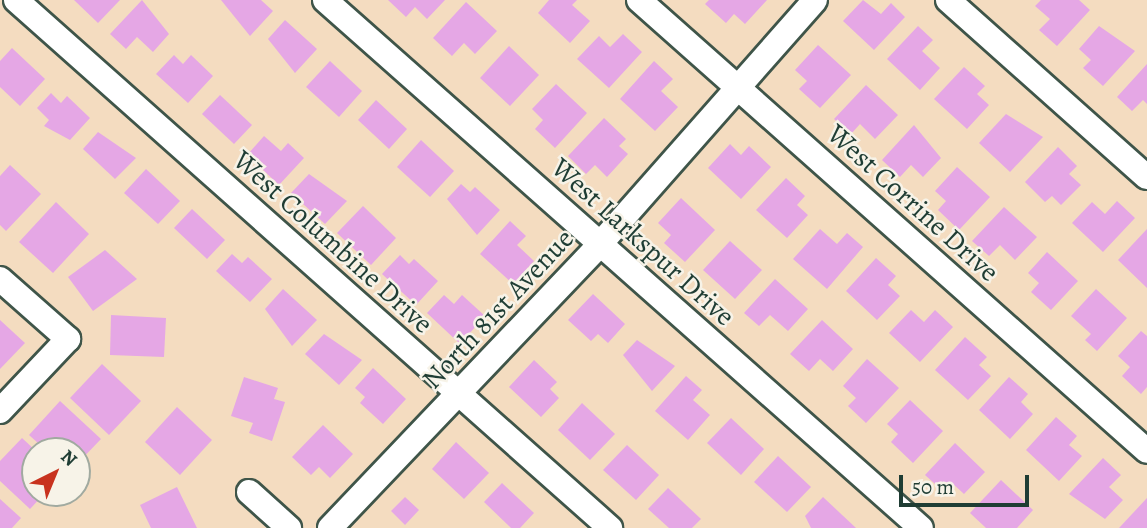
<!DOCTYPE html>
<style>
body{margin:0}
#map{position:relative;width:1147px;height:528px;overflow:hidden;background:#f4dcc0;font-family:Alegreya,serif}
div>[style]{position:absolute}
.building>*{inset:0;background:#e5a7e5}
.roads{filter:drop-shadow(2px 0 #3f5549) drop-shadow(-2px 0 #3f5549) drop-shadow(0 2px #3f5549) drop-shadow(0 -2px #3f5549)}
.minor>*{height:24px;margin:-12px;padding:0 12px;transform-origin:12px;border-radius:12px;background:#fff}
span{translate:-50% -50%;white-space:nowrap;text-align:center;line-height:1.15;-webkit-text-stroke:5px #f7f3e8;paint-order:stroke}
.street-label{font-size:28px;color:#1f3d34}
.north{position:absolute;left:21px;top:437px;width:70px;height:70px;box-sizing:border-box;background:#f7f3e8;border:2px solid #a1aaa0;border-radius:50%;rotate:43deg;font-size:19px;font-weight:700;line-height:28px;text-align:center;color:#1f3d34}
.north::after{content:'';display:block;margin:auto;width:24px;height:32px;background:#c8321e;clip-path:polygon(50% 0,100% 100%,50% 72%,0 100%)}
.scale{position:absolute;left:899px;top:475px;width:130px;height:32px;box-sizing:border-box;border:4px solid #1f3d34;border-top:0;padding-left:9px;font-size:21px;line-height:24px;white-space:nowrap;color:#1f3d34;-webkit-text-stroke:5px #f7f3e8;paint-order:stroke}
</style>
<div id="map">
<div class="building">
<div style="clip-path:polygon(74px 0,120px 0,98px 23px)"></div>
<div style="clip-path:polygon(142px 0,169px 34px,153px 52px,137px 37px,126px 49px,110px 34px)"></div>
<div style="clip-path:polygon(221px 0,261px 0,273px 11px,250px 36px)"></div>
<div style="clip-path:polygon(388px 0,445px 0,427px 19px,415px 7px,406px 17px)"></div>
<div style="clip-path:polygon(549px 0,577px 0,572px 5px,590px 21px,570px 43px,538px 13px)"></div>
<div style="clip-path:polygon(709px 0,767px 0,745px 24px,734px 14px,726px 23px,705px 4px)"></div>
<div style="clip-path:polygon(863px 0,881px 14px,891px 3px,905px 17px,874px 50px,843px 21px)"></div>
<div style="clip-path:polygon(1041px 0,1079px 0,1090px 10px,1057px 46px,1039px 30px,1050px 19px,1035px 6px)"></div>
<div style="clip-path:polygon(466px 2px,497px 31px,475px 54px,464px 43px,452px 56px,433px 38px)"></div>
<div style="clip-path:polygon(285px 20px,317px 49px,295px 73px,268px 39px)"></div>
<div style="clip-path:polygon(918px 26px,933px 40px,922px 51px,940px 68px,920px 90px,887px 59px)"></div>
<div style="clip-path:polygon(1099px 26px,1135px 51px,1103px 86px,1083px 68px,1091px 60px,1079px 49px)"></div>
<div style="clip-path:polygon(623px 34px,642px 52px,609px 88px,577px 59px,599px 36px,610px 47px)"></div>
<div style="clip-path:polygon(818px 45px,851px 75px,820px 108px,799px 89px,807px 81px,795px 70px)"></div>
<div style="clip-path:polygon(509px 46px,539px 75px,510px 106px,480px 78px)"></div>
<div style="clip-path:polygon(12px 48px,45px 79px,20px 106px,0 87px,0 61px)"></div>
<div style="clip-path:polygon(174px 55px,183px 64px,191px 55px,213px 76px,188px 103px,156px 74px)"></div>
<div style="clip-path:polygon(330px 61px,362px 91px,339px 117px,306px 87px)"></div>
<div style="clip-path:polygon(654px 61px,673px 79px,661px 91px,678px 107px,655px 131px,620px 99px)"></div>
<div style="clip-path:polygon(1147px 64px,1147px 104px,1143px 100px,1132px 111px,1117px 97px)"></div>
<div style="clip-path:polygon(964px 67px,985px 86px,977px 94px,989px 105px,967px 129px,934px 99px)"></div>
<div style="clip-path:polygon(556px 84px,587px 113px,555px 148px,535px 129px,543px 120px,532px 109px)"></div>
<div style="clip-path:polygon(866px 85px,898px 115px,875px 139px,860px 124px,851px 134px,834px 119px)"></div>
<div style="clip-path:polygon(51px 93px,61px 103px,67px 96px,90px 118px,70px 140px,44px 126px,49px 120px,37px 108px)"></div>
<div style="clip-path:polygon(220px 95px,252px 125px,234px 144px,202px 114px)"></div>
<div style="clip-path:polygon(376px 100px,407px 129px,389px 149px,358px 120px)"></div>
<div style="clip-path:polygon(1006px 114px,1043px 137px,1010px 172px,979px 143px)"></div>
<div style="clip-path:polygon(604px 118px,626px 139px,619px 146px,628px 154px,607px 177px,595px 165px,586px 174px,568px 156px)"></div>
<div style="clip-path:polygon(914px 125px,941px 158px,923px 177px,911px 165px,900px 177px,882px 160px)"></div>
<div style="clip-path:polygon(98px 132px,136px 158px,115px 179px,83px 149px)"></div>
<div style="clip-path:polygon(264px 136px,281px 151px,288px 143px,304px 158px,279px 185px,247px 155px)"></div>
<div style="clip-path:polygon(421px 140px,454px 171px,430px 197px,397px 167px)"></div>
<div style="clip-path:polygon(730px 144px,741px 155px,749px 146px,771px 167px,741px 199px,708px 168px)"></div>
<div style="clip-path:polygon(1058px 147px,1077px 166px,1069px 174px,1081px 185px,1061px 205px,1052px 196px,1045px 202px,1025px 182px)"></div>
<div style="clip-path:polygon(10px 165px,41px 194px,6px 231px,0 225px,0 176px)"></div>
<div style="clip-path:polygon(957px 167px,990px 197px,959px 230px,938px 210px,946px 201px,935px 191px)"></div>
<div style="clip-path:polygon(146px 169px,180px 201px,158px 224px,124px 193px)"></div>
<div style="clip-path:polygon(309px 174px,347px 201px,325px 224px,291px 193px)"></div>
<div style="clip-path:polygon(786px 178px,805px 196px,797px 205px,808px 215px,787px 238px,756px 210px)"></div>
<div style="clip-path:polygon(461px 184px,470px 192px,475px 187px,500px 210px,477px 235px,447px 199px)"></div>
<div style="clip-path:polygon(681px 198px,715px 230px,685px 262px,664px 243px,671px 235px,658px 223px)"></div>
<div style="clip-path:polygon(1117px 201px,1135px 218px,1103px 252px,1072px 223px,1092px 202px,1105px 214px)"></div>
<div style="clip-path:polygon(56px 202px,89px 234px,53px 273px,19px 242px)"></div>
<div style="clip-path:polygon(363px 206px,396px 238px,371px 265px,337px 233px)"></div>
<div style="clip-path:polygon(1004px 207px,1037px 237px,1015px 260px,1000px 245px,989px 256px,972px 241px)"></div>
<div style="clip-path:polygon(192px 209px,225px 240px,207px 259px,174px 228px)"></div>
<div style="clip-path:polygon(510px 221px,526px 236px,517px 245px,534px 261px,513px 284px,480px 254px)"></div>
<div style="clip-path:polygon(820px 229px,837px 244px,847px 233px,863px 247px,827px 289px,793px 259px)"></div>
<div style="clip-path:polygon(1147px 229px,1147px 288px,1118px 260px)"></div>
<div style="clip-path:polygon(730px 241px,762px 270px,735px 299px,703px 270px)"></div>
<div style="clip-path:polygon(105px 250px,137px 279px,93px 311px,68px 277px)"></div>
<div style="clip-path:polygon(1047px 252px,1078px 281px,1051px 310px,1031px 292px,1039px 283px,1028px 273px)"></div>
<div style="clip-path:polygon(232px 254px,242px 263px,248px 257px,272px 279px,250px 302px,216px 271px)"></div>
<div style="clip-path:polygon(400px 255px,409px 264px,414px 259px,438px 281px,416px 305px,382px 274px)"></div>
<div style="clip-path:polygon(876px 258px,896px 276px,888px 285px,900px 296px,877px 320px,846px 291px)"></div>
<div style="clip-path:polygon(775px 279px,808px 309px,788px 331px,770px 315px,759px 326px,744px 313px)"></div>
<div style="clip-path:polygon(283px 289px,317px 320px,292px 346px,265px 309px)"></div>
<div style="clip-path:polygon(1096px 289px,1127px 318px,1097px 351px,1085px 340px,1091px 334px,1071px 316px)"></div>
<div style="clip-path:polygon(593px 294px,625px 324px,608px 343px,598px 334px,591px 341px,568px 320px)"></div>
<div style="clip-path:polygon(444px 295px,454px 304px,462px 295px,485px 316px,460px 344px,427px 313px)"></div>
<div style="clip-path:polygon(911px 310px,924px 322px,935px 310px,953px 327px,920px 362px,889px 333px)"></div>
<div style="clip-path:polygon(111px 315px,166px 318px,164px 357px,110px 355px)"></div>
<div style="clip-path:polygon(0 320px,25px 343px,0 369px)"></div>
<div style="clip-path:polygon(822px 320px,853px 349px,833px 371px,820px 359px,809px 371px,790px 354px)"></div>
<div style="clip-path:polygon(1141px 331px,1147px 336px,1147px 387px,1141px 394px,1122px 376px,1130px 367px,1118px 356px)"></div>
<div style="clip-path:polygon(324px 334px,362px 360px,339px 385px,305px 354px)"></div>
<div style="clip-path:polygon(965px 337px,987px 357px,979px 365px,991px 376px,968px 400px,935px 370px)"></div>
<div style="clip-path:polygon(637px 340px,675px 366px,652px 391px,623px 355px)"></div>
<div style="clip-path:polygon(867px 359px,899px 388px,866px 423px,848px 406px,856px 398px,843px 386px)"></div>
<div style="clip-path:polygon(534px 360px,557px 382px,550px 389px,559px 398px,541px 417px,509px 387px)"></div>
<div style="clip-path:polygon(102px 364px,141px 401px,109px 435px,70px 398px)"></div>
<div style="clip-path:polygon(373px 368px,406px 399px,383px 424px,360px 403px,365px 397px,355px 388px)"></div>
<div style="clip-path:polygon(686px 376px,702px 390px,693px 400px,710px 415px,688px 440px,655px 411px)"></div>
<div style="clip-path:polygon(244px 377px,278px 388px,274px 399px,285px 402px,272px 441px,249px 433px,253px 423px,231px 416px)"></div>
<div style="clip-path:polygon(1009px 377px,1028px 394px,1021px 402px,1033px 414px,1010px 439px,979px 410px)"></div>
<div style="clip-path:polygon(910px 400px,943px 431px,913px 463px,891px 442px,898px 434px,887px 424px)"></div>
<div style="clip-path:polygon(60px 401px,101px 439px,77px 464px,77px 451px,47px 451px,29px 435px)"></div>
<div style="clip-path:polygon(582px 403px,615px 434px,590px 460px,558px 430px)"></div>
<div style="clip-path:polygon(177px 407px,212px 440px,180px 475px,145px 442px)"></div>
<div style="clip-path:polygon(1056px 417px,1077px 436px,1069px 445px,1082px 456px,1059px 481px,1026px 450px)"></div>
<div style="clip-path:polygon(731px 418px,764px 449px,741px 475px,707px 443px)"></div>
<div style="clip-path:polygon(323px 425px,353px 454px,330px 478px,319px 467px,311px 475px,292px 457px)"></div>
<div style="clip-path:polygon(22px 438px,35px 450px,35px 493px,45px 493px,30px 509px,0 481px,0 461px)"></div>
<div style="clip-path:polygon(456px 442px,489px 473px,464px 499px,432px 469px)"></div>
<div style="clip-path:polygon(955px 443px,985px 472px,964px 494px,952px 483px,944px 492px,925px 475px)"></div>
<div style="clip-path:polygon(627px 445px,659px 475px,636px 500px,603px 470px)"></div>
<div style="clip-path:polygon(778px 456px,811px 487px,787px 512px,754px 482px)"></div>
<div style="clip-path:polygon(1103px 458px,1121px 475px,1109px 487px,1123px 500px,1105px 519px,1069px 494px)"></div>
<div style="clip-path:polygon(1001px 480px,1033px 510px,1017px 528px,986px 528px,970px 513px)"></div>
<div style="clip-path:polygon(502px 483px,534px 513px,520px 528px,511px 528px,484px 502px)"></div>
<div style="clip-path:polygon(177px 487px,197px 528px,151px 528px,140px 505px)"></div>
<div style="clip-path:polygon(668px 488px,701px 519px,692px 528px,669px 528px,648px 509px)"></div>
<div style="clip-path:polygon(405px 497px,419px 510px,405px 525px,391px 511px)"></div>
<div style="clip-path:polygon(823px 497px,856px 528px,811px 528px,805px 516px)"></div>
<div style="clip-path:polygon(1147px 498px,1147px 528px,1119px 528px)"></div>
<div style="clip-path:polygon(0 499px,21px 518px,12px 528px,0 528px)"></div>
</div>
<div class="roads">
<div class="minor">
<div style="left:16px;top:0;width:795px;rotate:41.63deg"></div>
<div style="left:325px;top:0;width:796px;rotate:41.54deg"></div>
<div style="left:639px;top:0;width:679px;rotate:41.6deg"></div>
<div style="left:948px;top:0;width:266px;rotate:41.7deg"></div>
<div style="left:0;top:279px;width:91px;rotate:41.4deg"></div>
<div style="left:68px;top:339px;width:99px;rotate:133.4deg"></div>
<div style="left:249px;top:492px;width:54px;rotate:42deg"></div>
<div style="left:330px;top:528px;width:392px;rotate:-46.4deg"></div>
<div style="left:600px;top:244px;width:325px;rotate:-48.6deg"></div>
</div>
</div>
<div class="street-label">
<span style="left:913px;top:203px;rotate:42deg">West Corrine Drive</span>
<span style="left:333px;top:242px;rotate:42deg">West Columbine Drive</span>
<span style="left:643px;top:242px;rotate:42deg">West Larkspur Drive</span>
<span style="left:498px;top:309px;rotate:-47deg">North 81st Avenue</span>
</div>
<div class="north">N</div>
<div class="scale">50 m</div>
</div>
